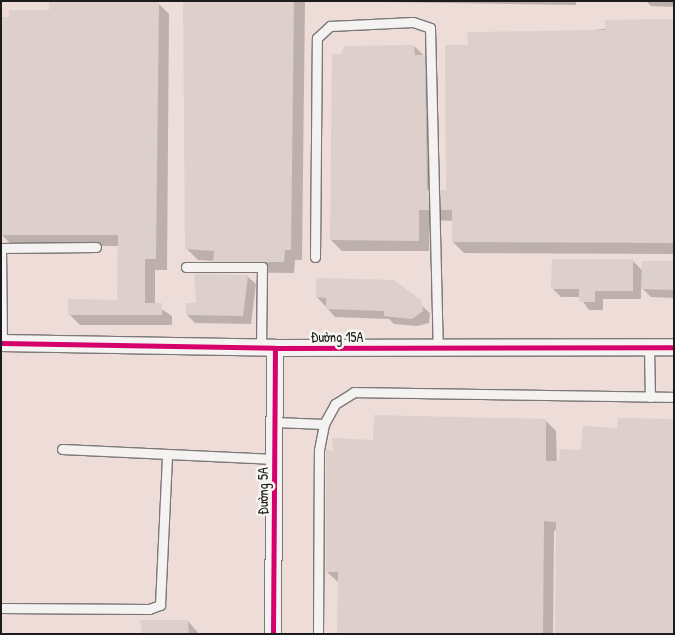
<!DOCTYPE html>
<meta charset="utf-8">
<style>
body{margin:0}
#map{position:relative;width:675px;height:635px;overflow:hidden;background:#f0e9e7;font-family:"Patrick Hand",sans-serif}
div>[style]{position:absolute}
.built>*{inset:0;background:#eddcd7}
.shadow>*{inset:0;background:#0003}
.building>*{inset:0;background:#ddcfcc}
.roads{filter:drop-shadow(1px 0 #7b7877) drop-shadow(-1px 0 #7b7877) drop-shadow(0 1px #7b7877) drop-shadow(0 -1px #7b7877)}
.service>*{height:9px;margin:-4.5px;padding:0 4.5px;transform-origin:4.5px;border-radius:4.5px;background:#f4f3f1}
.minor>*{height:16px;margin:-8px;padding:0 8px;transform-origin:8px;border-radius:8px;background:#f4f3f1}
.cycleway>*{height:5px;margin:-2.5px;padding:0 2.5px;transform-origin:2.5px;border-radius:2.5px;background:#d6006c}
span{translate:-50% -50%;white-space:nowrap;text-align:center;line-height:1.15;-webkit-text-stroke:5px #f6f6f2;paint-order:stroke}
.street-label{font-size:14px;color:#1c1c1c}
.frame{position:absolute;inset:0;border:2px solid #1c1c1c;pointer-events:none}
</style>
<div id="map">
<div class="built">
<div style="clip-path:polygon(1px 1px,674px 1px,674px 634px,1px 634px)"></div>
</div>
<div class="shadow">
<div style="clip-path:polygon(184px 1px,305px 1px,302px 260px,295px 260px,294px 273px,226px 272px,214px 261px,198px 260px,187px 249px)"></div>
<div style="clip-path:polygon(324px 1px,575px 1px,576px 2px,576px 5px)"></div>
<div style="clip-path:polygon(646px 1px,674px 1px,674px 7px,651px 6px)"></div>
<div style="clip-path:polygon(158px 3px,169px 14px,167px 270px,155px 270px,155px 305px,172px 316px,172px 325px,80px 325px,69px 314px,118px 301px,119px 246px,12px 245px,1px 234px,50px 11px)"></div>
<div style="clip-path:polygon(674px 20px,674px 254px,464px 253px,453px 242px,454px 221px,430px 220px,429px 251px,342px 251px,331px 240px,414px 46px,436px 67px,437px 191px,448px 191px,469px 46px)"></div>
<div style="clip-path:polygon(632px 260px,643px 271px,674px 263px,674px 298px,651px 297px,641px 287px,641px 299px,603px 299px,603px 310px,589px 310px,580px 297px,561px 297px,553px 289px)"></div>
<div style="clip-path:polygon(247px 276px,256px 284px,251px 324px,195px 323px,187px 315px)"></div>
<div style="clip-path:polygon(394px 281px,430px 313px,429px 323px,417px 326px,394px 324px,389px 319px,335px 317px,317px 297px)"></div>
<div style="clip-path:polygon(545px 420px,556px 431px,557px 463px,618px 429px,554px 532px,553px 634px,339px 634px,339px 583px,327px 572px,334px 453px,374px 441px)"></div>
<div style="clip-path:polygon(188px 621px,199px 634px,143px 634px)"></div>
</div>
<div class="building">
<div style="clip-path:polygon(183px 1px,294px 1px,291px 250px,285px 250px,284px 262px,213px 262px,214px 251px,185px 249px)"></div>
<div style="clip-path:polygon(49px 2px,159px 2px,156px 259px,145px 259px,145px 303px,162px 303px,162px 315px,68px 315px,68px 299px,117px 300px,118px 235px,1px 235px,1px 17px,9px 17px,9px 10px,49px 10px)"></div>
<div style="clip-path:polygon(674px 19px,674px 243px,452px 242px,452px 210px,419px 210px,419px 241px,330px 240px,332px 54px,341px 54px,344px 46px,414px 45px,415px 55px,425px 55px,427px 190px,446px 190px,445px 45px,468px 45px,467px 32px,605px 30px,605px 20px)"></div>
<div style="clip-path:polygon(552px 259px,633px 259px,633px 291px,595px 291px,595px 302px,579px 302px,579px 289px,551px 289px)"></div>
<div style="clip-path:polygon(642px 261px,674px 261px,674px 290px,641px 289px)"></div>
<div style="clip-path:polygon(194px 274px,248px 275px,243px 316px,186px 315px,186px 303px,196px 303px)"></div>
<div style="clip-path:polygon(316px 278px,394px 280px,421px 300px,423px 311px,412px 319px,384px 316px,384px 311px,326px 309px,326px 298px,316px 297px)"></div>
<div style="clip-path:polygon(374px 415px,546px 419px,546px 461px,559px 461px,560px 449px,581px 450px,583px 426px,617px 428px,618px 418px,674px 419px,674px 634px,555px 634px,556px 522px,544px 521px,543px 634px,337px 634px,338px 572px,326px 572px,326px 449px,333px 451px,332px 438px,373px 440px)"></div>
<div style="clip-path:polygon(140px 620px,188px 620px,189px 634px,142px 634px)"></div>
</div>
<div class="roads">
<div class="service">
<div style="left:315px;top:257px;width:219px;rotate:-89.5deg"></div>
<div style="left:317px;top:38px;width:18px;rotate:-43deg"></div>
<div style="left:330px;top:26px;width:83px;rotate:-2.8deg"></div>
<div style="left:413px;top:22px;width:18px;rotate:19deg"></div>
<div style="left:430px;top:28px;width:320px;rotate:88.6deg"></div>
<div style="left:186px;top:267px;width:76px"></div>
<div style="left:262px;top:267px;width:81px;rotate:90.7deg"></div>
<div style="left:2px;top:343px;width:95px;rotate:-90.6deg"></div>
<div style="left:1px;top:248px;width:95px;rotate:-0.6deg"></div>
<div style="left:649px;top:347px;width:50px;rotate:88.9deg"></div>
<div style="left:275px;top:422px;width:49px;rotate:2.3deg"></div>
<div style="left:62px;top:449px;width:213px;rotate:2.7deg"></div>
<div style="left:1px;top:608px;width:148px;rotate:0.4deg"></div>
<div style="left:149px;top:609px;width:12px;rotate:-20deg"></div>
<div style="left:160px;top:605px;width:151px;rotate:-87.3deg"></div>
<div style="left:318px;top:634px;width:184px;rotate:-89.7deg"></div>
<div style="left:319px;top:450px;width:26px;rotate:-79deg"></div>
<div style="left:324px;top:424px;width:23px;rotate:-61deg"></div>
<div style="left:335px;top:404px;width:22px;rotate:-32deg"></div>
<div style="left:354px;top:392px;width:320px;rotate:0.9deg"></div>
</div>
<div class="minor">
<div style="left:1px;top:343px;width:274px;rotate:1deg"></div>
<div style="left:275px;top:348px;width:399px;rotate:-0.1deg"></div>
<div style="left:273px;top:634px;width:286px;rotate:-89.6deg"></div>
</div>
</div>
<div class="cycleway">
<div style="left:1px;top:343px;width:274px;rotate:1deg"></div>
<div style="left:275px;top:348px;width:399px;rotate:-0.1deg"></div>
<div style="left:273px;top:634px;width:286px;rotate:-89.6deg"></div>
</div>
<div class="street-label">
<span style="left:337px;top:337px">Đường 15A</span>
<span style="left:263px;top:491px;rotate:-90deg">Đường 5A</span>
</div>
<div class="frame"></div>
</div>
